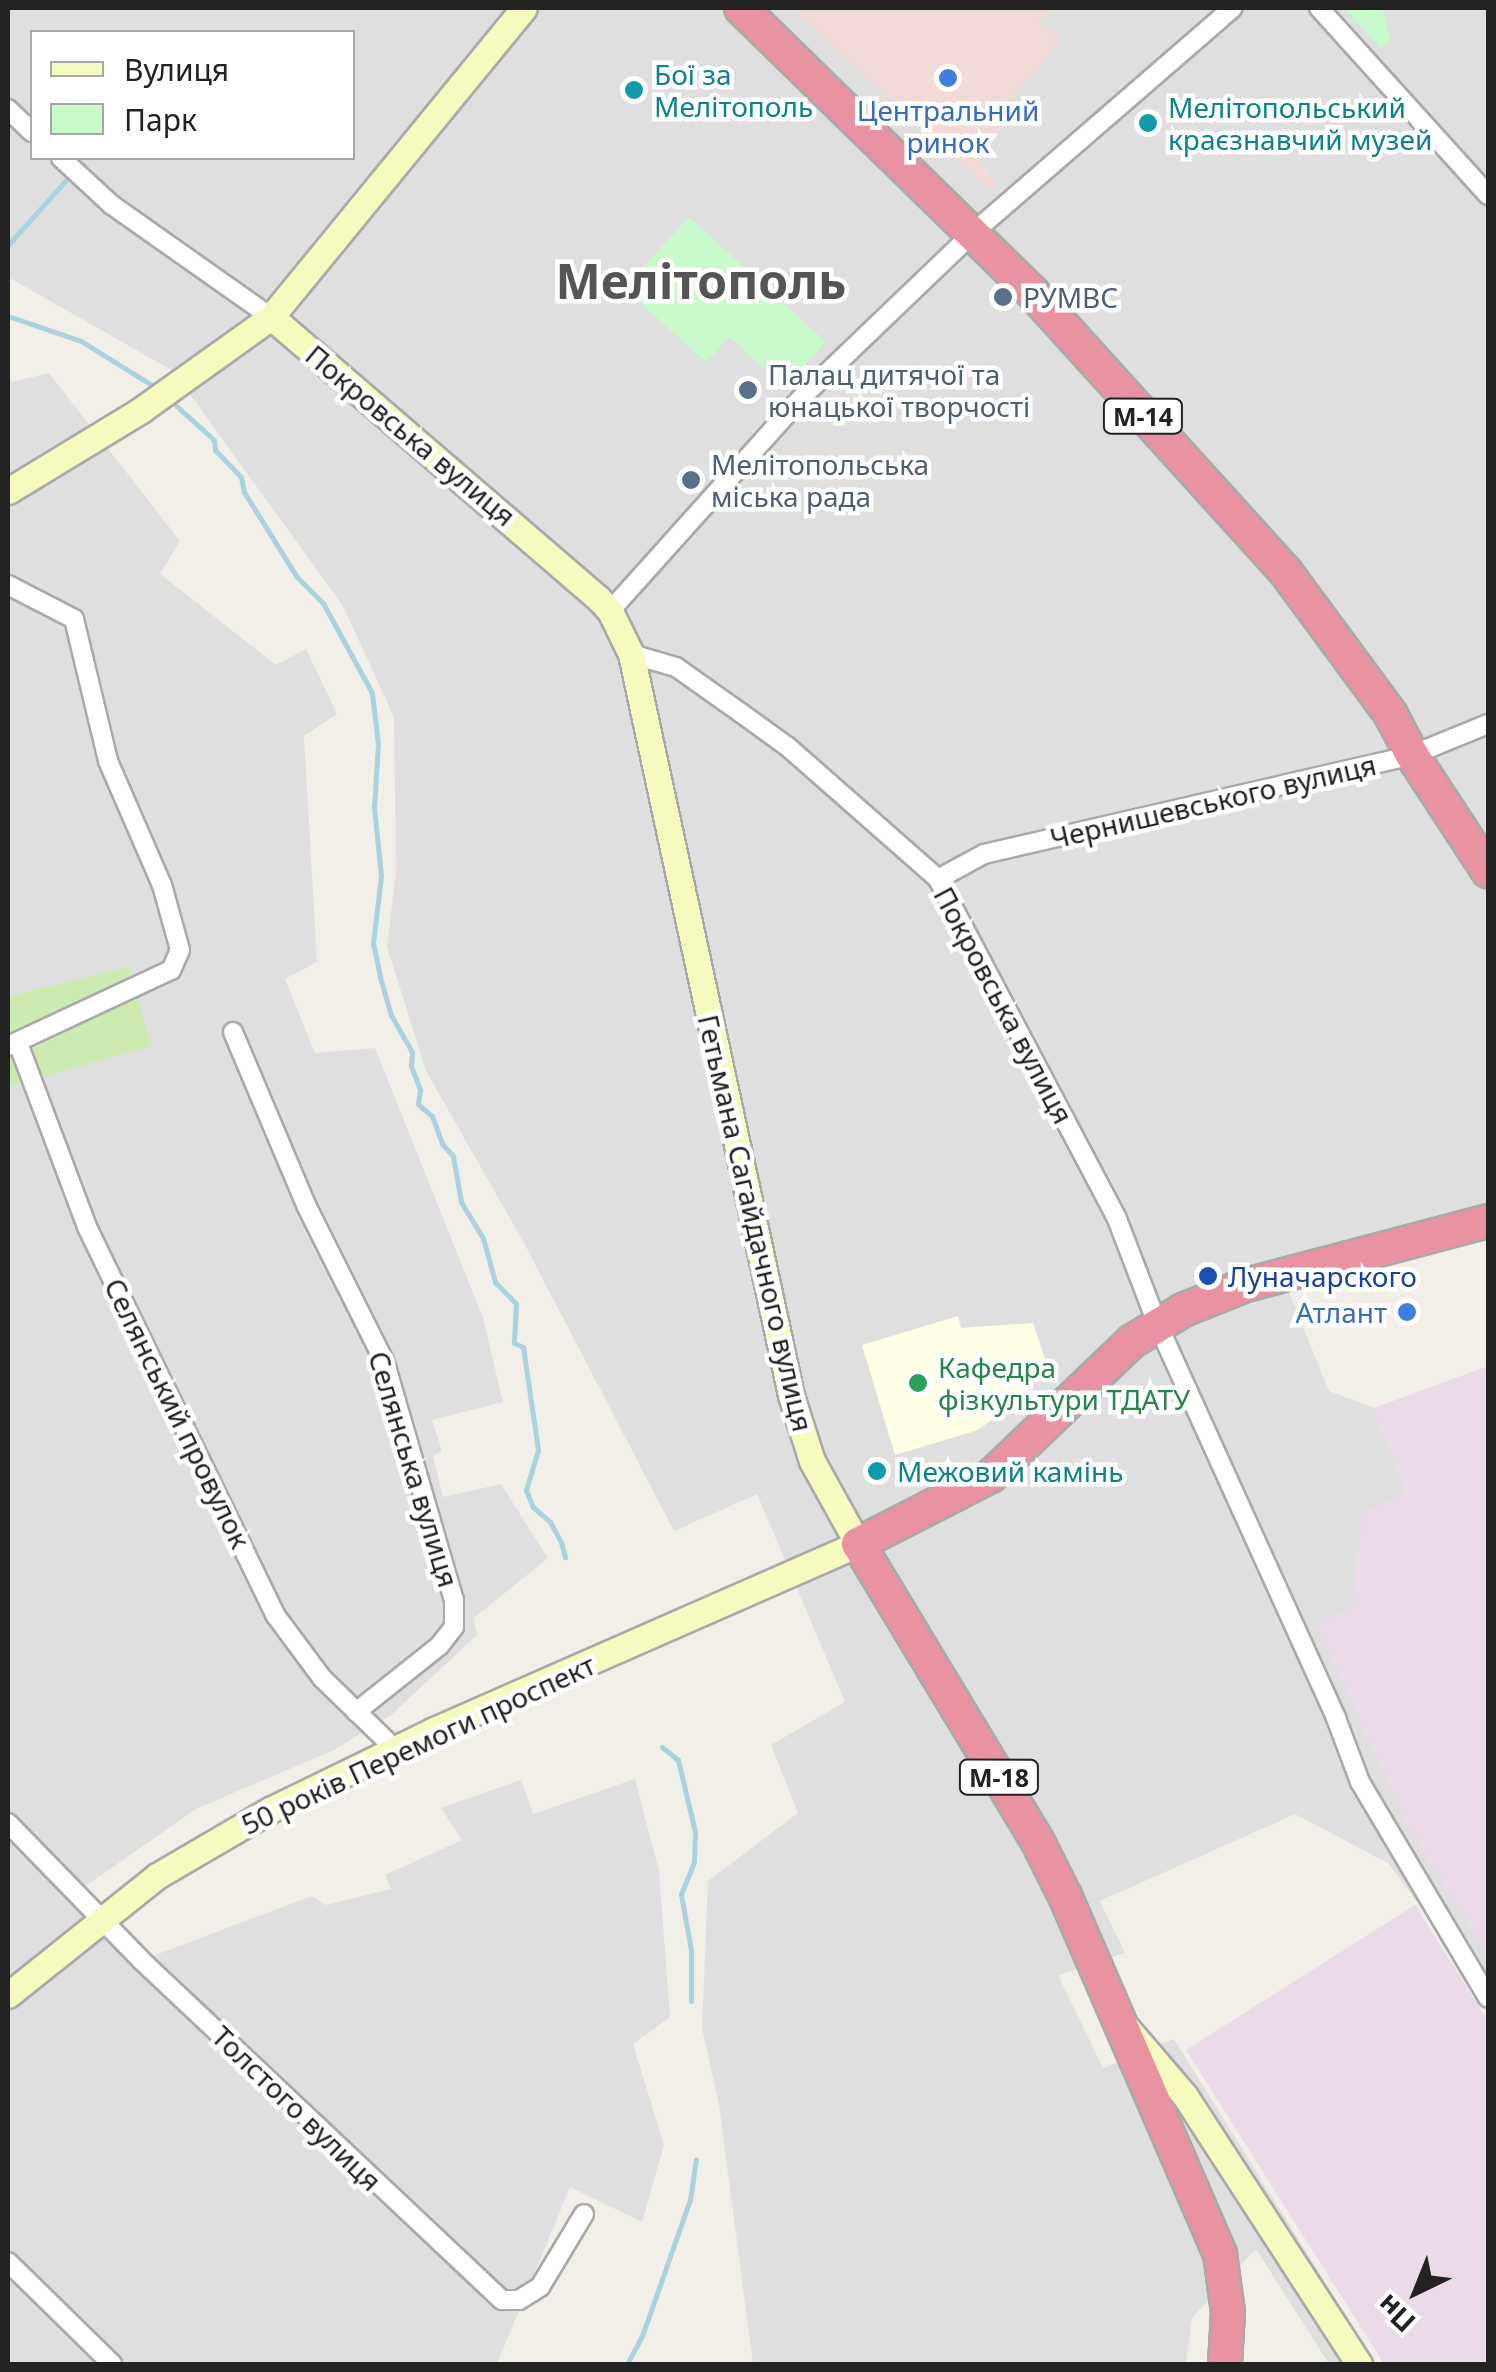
<!DOCTYPE html>
<meta charset="utf-8">
<style>
body{margin:0}
#map{position:relative;width:1496px;height:2372px;overflow:hidden;background:#f2efe9;font-family:"Noto Sans",sans-serif}
div>[style]{position:absolute}
.residential>*{inset:0;background:#e0dfdf}
.commercial>*{inset:0;background:#f2dad9}
.industrial>*{inset:0;background:#ebdbe8}
.education>*{inset:0;background:#ffffe5}
.grass>*{inset:0;background:#cdebb0}
.park>*{inset:0;background:#c8facc}
.stream>*{height:5px;margin:-2.5px;padding:0 2.5px;transform-origin:2.5px;border-radius:2.5px;background:#aad3df}
.roads{filter:drop-shadow(2px 0 #a9a9a9) drop-shadow(-2px 0 #a9a9a9) drop-shadow(0 2px #a9a9a9) drop-shadow(0 -2px #a9a9a9)}
.street>*{height:18px;margin:-9px;padding:0 9px;transform-origin:9px;border-radius:9px;background:#fff}
.secondary>*{height:25px;margin:-12.5px;padding:0 12.5px;transform-origin:12.5px;border-radius:12.5px;background:#f7fabf}
.highway>*{height:32px;margin:-16px;padding:0 16px;transform-origin:16px;border-radius:16px;background:#e892a2}
.dots>*{width:28px;height:28px;translate:-50% -50%;box-sizing:border-box;border:5px solid #fff;border-radius:50%}
span{translate:-50% -50%;white-space:nowrap;text-align:center;line-height:1.15;-webkit-text-stroke:9px #fff;paint-order:stroke}
.shield-label span{padding:2px 8px;background:#fff;border:2px solid;border-radius:8px;-webkit-text-stroke-width:0}
.shield-label{font-size:25px;color:#222;font-weight:700}
.culture-label{font-size:28px;color:#0d838f}
.left{translate:0 -50%;text-align:left}
.shop-label{font-size:28px;color:#366cbe}
.right{translate:-100% -50%;text-align:right}
.service-label{font-size:28px;color:#4e5e75}
.street-label{font-size:28px;color:#222}
.transit-label{font-size:28px;color:#164399}
.leisure-label{font-size:28px;color:#27864d}
.town-label{font-size:48px;color:#555;font-weight:700}
.frame{position:absolute;inset:0;border:10px solid #222;pointer-events:none}
.legend{position:absolute;left:30px;top:30px;width:325px;height:130px;box-sizing:border-box;background:#fff;border:2px solid #a7a7a7;margin:0;padding:12px 18px;list-style:none;font-size:30px;color:#222}
.legend li{display:flex;align-items:center;gap:20px;height:50px}
.legend b{width:50px;border:2px solid #a7a7a7}
.north{position:absolute;left:1366px;top:2242px;width:100px;height:100px;-webkit-text-stroke:8px #fff;paint-order:stroke;rotate:223deg;font-size:28px;font-weight:700;line-height:40px;text-align:center;color:#222}
.north::after{content:'';display:block;margin:auto;width:35px;height:45px;background:#222;clip-path:polygon(50% 0,100% 100%,50% 72%,0 100%)}
</style>
<div id="map">
<div class="residential">
<div style="clip-path:polygon(evenodd,8px 8px,1488px 8px,1488px 1205px,1280px 1270px,1329px 1391px,1374px 1408px,1407px 1492px,1362px 1515px,1488px 1731px,1488px 1997px,1388px 1863px,1295px 1814px,1100px 1901px,1125px 1953px,1058px 1975px,1103px 2068px,1174px 2039px,1376px 2364px,1329px 2364px,1256px 2249px,1192px 2318px,1186px 2364px,753px 2364px,719px 2105px,702px 2028px,708px 1881px,798px 1813px,771px 1745px,845px 1702px,757px 1494px,674px 1531px,524px 1243px,426px 1071px,387px 947px,396px 871px,394px 717px,343px 606px,173px 371px,8px 277px,8px 8px,32px 32px,352px 32px,352px 158px,32px 158px,32px 32px)"></div>
<div style="clip-path:polygon(49px 373px,180px 541px,160px 574px,276px 665px,306px 649px,337px 714px,304px 736px,317px 962px,285px 979px,315px 1053px,375px 1048px,483px 1318px,503px 1402px,432px 1420px,442px 1451px,433px 1456px,443px 1497px,501px 1484px,548px 1558px,474px 1618px,477px 1635px,391px 1715px,334px 1750px,196px 1809px,77px 1892px,142px 1960px,312px 1896px,326px 1905px,391px 1889px,385px 1875px,462px 1840px,441px 1808px,521px 1780px,533px 1814px,635px 1779px,659px 1871px,670px 2017px,633px 2044px,664px 2145px,642px 2222px,570px 2187px,497px 2364px,8px 2364px,8px 383px)"></div>
</div>
<div class="commercial">
<div style="clip-path:polygon(792px 8px,1054px 8px,1038px 21px,1062px 41px,994px 116px,1003px 127px,974px 153px,998px 185px,991px 191px)"></div>
</div>
<div class="industrial">
<div style="clip-path:polygon(1488px 1366px,1488px 1955px,1408px 1826px,1317px 1625px,1353px 1606px,1362px 1514px,1407px 1492px,1374px 1408px)"></div>
<div style="clip-path:polygon(1415px 1905px,1488px 2021px,1488px 2364px,1384px 2364px,1186px 2050px)"></div>
</div>
<div class="education">
<div style="clip-path:polygon(958px 1316px,961px 1328px,1033px 1323px,1048px 1368px,1021px 1397px,978px 1430px,895px 1455px,862px 1345px)"></div>
</div>
<div class="grass">
<div style="clip-path:polygon(130px 967px,151px 1046px,8px 1087px,8px 996px)"></div>
</div>
<div class="park">
<div style="clip-path:polygon(1344px 8px,1383px 8px,1390px 40px,1381px 48px)"></div>
<div style="clip-path:polygon(689px 217px,826px 342px,784px 387px,729px 337px,706px 362px,624px 288px)"></div>
</div>
<div class="stream">
<div style="left:8px;top:245px;width:86px;rotate:-48.3deg"></div>
<div style="left:8px;top:316px;width:77px;rotate:18.9deg"></div>
<div style="left:81px;top:341px;width:87px;rotate:31.9deg"></div>
<div style="left:171px;top:401px;width:58px;rotate:42.2deg"></div>
<div style="left:214px;top:440px;width:10px;rotate:84deg"></div>
<div style="left:215px;top:450px;width:37px;rotate:46deg"></div>
<div style="left:241px;top:477px;width:15px;rotate:79deg"></div>
<div style="left:244px;top:492px;width:100px;rotate:58.1deg"></div>
<div style="left:297px;top:577px;width:37px;rotate:45deg"></div>
<div style="left:323px;top:603px;width:102px;rotate:61.4deg"></div>
<div style="left:372px;top:693px;width:51px;rotate:83.3deg"></div>
<div style="left:378px;top:744px;width:63px;rotate:93.6deg"></div>
<div style="left:374px;top:807px;width:69px;rotate:84.2deg"></div>
<div style="left:381px;top:876px;width:67px;rotate:96.8deg"></div>
<div style="left:373px;top:943px;width:35px;rotate:78deg"></div>
<div style="left:380px;top:977px;width:40px;rotate:74deg"></div>
<div style="left:391px;top:1015px;width:43px;rotate:60.4deg"></div>
<div style="left:412px;top:1052px;width:14px;rotate:94deg"></div>
<div style="left:411px;top:1066px;width:26px;rotate:69deg"></div>
<div style="left:420px;top:1090px;width:14px;rotate:98deg"></div>
<div style="left:418px;top:1104px;width:18px;rotate:41deg"></div>
<div style="left:432px;top:1116px;width:30px;rotate:70deg"></div>
<div style="left:442px;top:1144px;width:16px;rotate:47deg"></div>
<div style="left:453px;top:1156px;width:47px;rotate:80.1deg"></div>
<div style="left:461px;top:1202px;width:42px;rotate:58.6deg"></div>
<div style="left:483px;top:1238px;width:46px;rotate:74.7deg"></div>
<div style="left:495px;top:1282px;width:30px;rotate:46deg"></div>
<div style="left:516px;top:1304px;width:39px;rotate:93deg"></div>
<div style="left:514px;top:1343px;width:10px;rotate:24deg"></div>
<div style="left:523px;top:1347px;width:104px;rotate:81.7deg"></div>
<div style="left:538px;top:1450px;width:42px;rotate:106.7deg"></div>
<div style="left:526px;top:1490px;width:18px;rotate:68deg"></div>
<div style="left:533px;top:1507px;width:23px;rotate:41deg"></div>
<div style="left:550px;top:1522px;width:23px;rotate:61deg"></div>
<div style="left:561px;top:1542px;width:16px;rotate:75deg"></div>
<div style="left:662px;top:1747px;width:21px;rotate:39deg"></div>
<div style="left:678px;top:1760px;width:74px;rotate:76.7deg"></div>
<div style="left:695px;top:1832px;width:30px;rotate:92deg"></div>
<div style="left:694px;top:1862px;width:35px;rotate:112deg"></div>
<div style="left:681px;top:1894px;width:57px;rotate:79.9deg"></div>
<div style="left:691px;top:1950px;width:51px;rotate:90deg"></div>
<div style="left:627px;top:2364px;width:32px;rotate:-62deg"></div>
<div style="left:642px;top:2336px;width:144px;rotate:-70.6deg"></div>
<div style="left:690px;top:2200px;width:41px;rotate:-81.7deg"></div>
</div>
<div class="roads">
<div class="street">
<div style="left:1319px;top:8px;width:252px;rotate:47.9deg"></div>
<div style="left:8px;top:109px;width:33px;rotate:44deg"></div>
<div style="left:61px;top:158px;width:69px;rotate:42.7deg"></div>
<div style="left:112px;top:205px;width:194px;rotate:35.2deg"></div>
<div style="left:8px;top:585px;width:74px;rotate:27.3deg"></div>
<div style="left:74px;top:619px;width:146px;rotate:76.5deg"></div>
<div style="left:108px;top:761px;width:135px;rotate:66.5deg"></div>
<div style="left:162px;top:885px;width:67px;rotate:74.5deg"></div>
<div style="left:180px;top:950px;width:22px;rotate:114deg"></div>
<div style="left:171px;top:970px;width:180px;rotate:155deg"></div>
<div style="left:610px;top:611px;width:290px;rotate:-48.1deg"></div>
<div style="left:804px;top:395px;width:236px;rotate:-43.8deg"></div>
<div style="left:974px;top:232px;width:342px;rotate:-40.9deg"></div>
<div style="left:631px;top:654px;width:47px;rotate:16.1deg"></div>
<div style="left:676px;top:667px;width:80px;rotate:35.3deg"></div>
<div style="left:741px;top:713px;width:58px;rotate:35.9deg"></div>
<div style="left:788px;top:747px;width:200px;rotate:41.3deg"></div>
<div style="left:938px;top:879px;width:384px;rotate:62.2deg"></div>
<div style="left:1117px;top:1219px;width:111px;rotate:69deg"></div>
<div style="left:1157px;top:1323px;width:434px;rotate:65.6deg"></div>
<div style="left:1336px;top:1718px;width:68px;rotate:69.4deg"></div>
<div style="left:1360px;top:1782px;width:251px;rotate:59.3deg"></div>
<div style="left:938px;top:879px;width:52px;rotate:-28.5deg"></div>
<div style="left:984px;top:854px;width:439px;rotate:-13deg"></div>
<div style="left:1412px;top:755px;width:82px;rotate:-22.2deg"></div>
<div style="left:233px;top:1032px;width:190px;rotate:67.1deg"></div>
<div style="left:307px;top:1207px;width:174px;rotate:63.4deg"></div>
<div style="left:385px;top:1363px;width:247px;rotate:73.8deg"></div>
<div style="left:454px;top:1600px;width:27px;rotate:90deg"></div>
<div style="left:454px;top:1627px;width:24px;rotate:128deg"></div>
<div style="left:439px;top:1646px;width:106px;rotate:141.5deg"></div>
<div style="left:18px;top:1043px;width:197px;rotate:69.4deg"></div>
<div style="left:87px;top:1227px;width:432px;rotate:64.1deg"></div>
<div style="left:276px;top:1616px;width:77px;rotate:53.4deg"></div>
<div style="left:322px;top:1678px;width:102px;rotate:44.2deg"></div>
<div style="left:8px;top:1823px;width:191px;rotate:45.8deg"></div>
<div style="left:141px;top:1960px;width:496px;rotate:43.3deg"></div>
<div style="left:502px;top:2300px;width:17px"></div>
<div style="left:519px;top:2300px;width:25px;rotate:-32deg"></div>
<div style="left:540px;top:2287px;width:85px;rotate:-58.9deg"></div>
<div style="left:8px;top:2262px;width:146px;rotate:44.4deg"></div>
</div>
<div class="secondary">
<div style="left:8px;top:491px;width:156px;rotate:-31.3deg"></div>
<div style="left:141px;top:410px;width:160px;rotate:-35.6deg"></div>
<div style="left:271px;top:317px;width:399px;rotate:-50.7deg"></div>
<div style="left:8px;top:1995px;width:191px;rotate:-38.6deg"></div>
<div style="left:157px;top:1876px;width:131px;rotate:-30.3deg"></div>
<div style="left:270px;top:1810px;width:180px;rotate:-26deg"></div>
<div style="left:432px;top:1731px;width:465px;rotate:-23.7deg"></div>
<div style="left:858px;top:1544px;width:95px;rotate:-119deg"></div>
<div style="left:812px;top:1461px;width:69px;rotate:-107.7deg"></div>
<div style="left:791px;top:1395px;width:758px;rotate:-102.18deg"></div>
<div style="left:631px;top:654px;width:48px;rotate:-116deg"></div>
<div style="left:610px;top:611px;width:18px;rotate:-133deg"></div>
<div style="left:598px;top:598px;width:431px;rotate:-139.3deg"></div>
<div style="left:1127px;top:2028px;width:89px;rotate:49.5deg"></div>
<div style="left:1185px;top:2096px;width:320px;rotate:57deg"></div>
</div>
<div class="highway">
<div style="left:741px;top:8px;width:407px;rotate:44.3deg"></div>
<div style="left:1032px;top:292px;width:377px;rotate:47.8deg"></div>
<div style="left:1285px;top:571px;width:179px;rotate:53.6deg"></div>
<div style="left:1391px;top:715px;width:45px;rotate:62.3deg"></div>
<div style="left:1412px;top:755px;width:139px;rotate:56.8deg"></div>
<div style="left:1225px;top:2364px;width:52px;rotate:-86.7deg"></div>
<div style="left:1228px;top:2312px;width:59px;rotate:-97.9deg"></div>
<div style="left:1220px;top:2254px;width:390px;rotate:-113.4deg"></div>
<div style="left:1065px;top:1896px;width:60px;rotate:-116.6deg"></div>
<div style="left:1038px;top:1842px;width:348px;rotate:-121.1deg"></div>
<div style="left:858px;top:1544px;width:149px;rotate:-27.1deg"></div>
<div style="left:991px;top:1476px;width:194px;rotate:-43.7deg"></div>
<div style="left:1131px;top:1342px;width:61px;rotate:-31.6deg"></div>
<div style="left:1183px;top:1310px;width:68px;rotate:-21.6deg"></div>
<div style="left:1246px;top:1285px;width:250px;rotate:-14.8deg"></div>
</div>
</div>
<div class="dots">
<div style="left:948px;top:78px;background:#3f7fe0"></div>
<div style="left:634px;top:90px;background:#0f9aa8"></div>
<div style="left:1148px;top:123px;background:#0f9aa8"></div>
<div style="left:1003px;top:297px;background:#5c6f8a"></div>
<div style="left:748px;top:390px;background:#5c6f8a"></div>
<div style="left:691px;top:480px;background:#5c6f8a"></div>
<div style="left:1208px;top:1276px;background:#1a4fb4"></div>
<div style="left:1407px;top:1312px;background:#3f7fe0"></div>
<div style="left:918px;top:1383px;background:#2e9e5b"></div>
<div style="left:877px;top:1471px;background:#0f9aa8"></div>
</div>
<div class="shield-label">
<span style="left:1143px;top:416px">М-14</span>
<span style="left:999px;top:1777px">М-18</span>
</div>
<div class="culture-label">
<span class="left" style="left:654px;top:90px">Бої за<br>Мелітополь</span>
<span class="left" style="left:1168px;top:123px">Мелітопольський<br>краєзнавчий музей</span>
<span class="left" style="left:897px;top:1471px">Межовий камінь</span>
</div>
<div class="shop-label">
<span style="left:948px;top:126px">Центральний<br>ринок</span>
<span class="right" style="left:1387px;top:1312px">Атлант</span>
</div>
<div class="service-label">
<span class="left" style="left:1023px;top:297px">РУМВC</span>
<span class="left" style="left:768px;top:390px">Палац дитячої та<br>юнацької творчості</span>
<span class="left" style="left:711px;top:480px">Мелітопольська<br>міська рада</span>
</div>
<div class="street-label">
<span style="left:411px;top:435px;rotate:40deg">Покровська вулиця</span>
<span style="left:1213px;top:801px;rotate:-13deg">Чернишевського вулиця</span>
<span style="left:1004px;top:1005px;rotate:62deg">Покровська вулиця</span>
<span style="left:756px;top:1223px;rotate:77deg">Гетьмана Сагайдачного вулиця</span>
<span style="left:178px;top:1413px;rotate:64deg">Селянський провулок</span>
<span style="left:414px;top:1469px;rotate:73deg">Селянська вулиця</span>
<span style="left:418px;top:1744px;rotate:-25deg">50 років Перемоги проспект</span>
<span style="left:297px;top:2108px;rotate:44deg">Толстого вулиця</span>
</div>
<div class="transit-label">
<span class="left" style="left:1228px;top:1276px">Луначарского</span>
</div>
<div class="leisure-label">
<span class="left" style="left:938px;top:1383px">Кафедра<br>фізкультури ТДАТУ</span>
</div>
<div class="town-label">
<span style="left:701px;top:281px">Мелітополь</span>
</div>
<div class="frame"></div>
<ul class="legend">
<li><b style="height:12px;background:#f7fabf"></b>Вулиця</li>
<li><b style="height:28px;background:#c8facc"></b>Парк</li>
</ul>
<div class="north">Пн</div>
</div>
